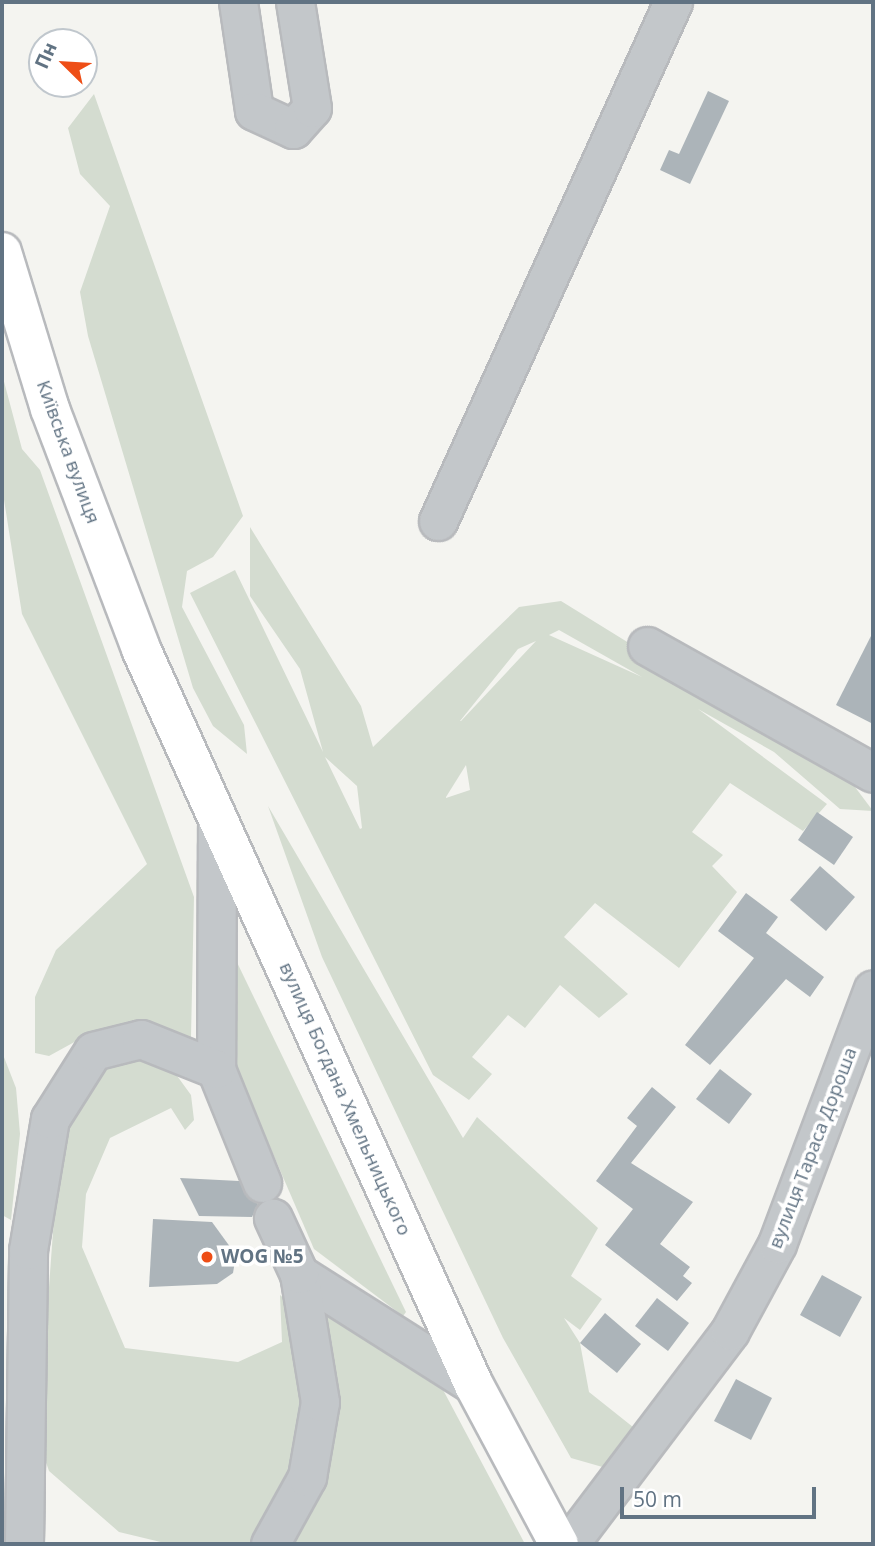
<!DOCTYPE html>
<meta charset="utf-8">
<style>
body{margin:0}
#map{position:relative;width:875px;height:1546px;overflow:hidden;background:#f4f4f0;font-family:"Open Sans",sans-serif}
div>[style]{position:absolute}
.green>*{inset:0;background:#d4dcd0}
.building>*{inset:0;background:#acb4b9}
.roads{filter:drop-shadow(2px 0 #b8babd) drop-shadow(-2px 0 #b8babd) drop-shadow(0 2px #b8babd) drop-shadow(0 -2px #b8babd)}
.minor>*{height:37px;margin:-18.5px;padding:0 18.5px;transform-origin:18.5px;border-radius:18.5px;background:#c3c7ca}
.highway>*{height:38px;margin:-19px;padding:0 19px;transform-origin:19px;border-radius:19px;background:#fff}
.dots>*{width:19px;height:19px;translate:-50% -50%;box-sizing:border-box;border:4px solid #fff;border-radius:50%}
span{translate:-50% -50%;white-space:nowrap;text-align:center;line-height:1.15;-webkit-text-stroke:7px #fff;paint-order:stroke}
.street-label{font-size:19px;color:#617383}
.poi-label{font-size:19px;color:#617383;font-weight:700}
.left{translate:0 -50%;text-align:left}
.frame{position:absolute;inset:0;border:4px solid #617383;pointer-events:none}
.north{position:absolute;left:28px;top:28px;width:70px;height:70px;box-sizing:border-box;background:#fff;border:2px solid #c0c7cd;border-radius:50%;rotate:294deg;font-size:19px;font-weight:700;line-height:28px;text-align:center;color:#617383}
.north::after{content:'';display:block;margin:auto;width:24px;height:32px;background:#ee4e16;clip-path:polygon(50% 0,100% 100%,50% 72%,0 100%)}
.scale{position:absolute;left:620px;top:1487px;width:196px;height:32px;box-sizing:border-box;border:4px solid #617383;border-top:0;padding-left:9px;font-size:21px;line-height:24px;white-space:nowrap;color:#617383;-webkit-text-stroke:5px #fff;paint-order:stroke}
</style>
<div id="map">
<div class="green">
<div style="clip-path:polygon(94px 94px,243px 516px,213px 557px,187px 571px,182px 607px,244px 725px,247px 754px,213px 726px,193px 688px,88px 336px,80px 292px,110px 206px,80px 174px,68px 128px)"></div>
<div style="clip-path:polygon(2px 374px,22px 449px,40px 470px,194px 897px,191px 1037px,182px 1040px,167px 1029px,134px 1023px,89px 1034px,49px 1056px,35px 1053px,35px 997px,56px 950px,147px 864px,22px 614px,2px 487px)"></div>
<div style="clip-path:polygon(evenodd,250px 527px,361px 706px,373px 747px,519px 607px,561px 601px,849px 779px,873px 811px,840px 809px,774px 752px,698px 709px,827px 804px,803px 831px,730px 783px,692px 832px,723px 855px,712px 866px,737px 892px,679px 968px,595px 903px,564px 937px,628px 994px,599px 1018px,560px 985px,525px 1028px,508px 1015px,472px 1057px,492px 1074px,469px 1100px,433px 1075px,190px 593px,235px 570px,323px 752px,300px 669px,250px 596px,250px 527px,559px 630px,642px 677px,549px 635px,559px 630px,250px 527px,536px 641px,461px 721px,460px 721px,518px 649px,536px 641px,250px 527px,325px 757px,357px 786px,362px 828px,360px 829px,325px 757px,250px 527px,466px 765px,470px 790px,446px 798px,446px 797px,466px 765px)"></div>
<div style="clip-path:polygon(268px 806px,463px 1138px,477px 1117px,598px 1228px,571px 1276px,602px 1299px,580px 1330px,564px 1318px,580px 1343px,589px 1392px,638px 1431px,606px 1468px,571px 1458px,503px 1338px,322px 957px)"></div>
<div style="clip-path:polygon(232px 952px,406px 1312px,403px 1316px,314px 1249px,230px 1054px)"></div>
<div style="clip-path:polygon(135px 1050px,167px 1062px,191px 1095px,194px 1120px,185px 1130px,171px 1108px,110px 1138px,86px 1194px,82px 1247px,125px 1348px,238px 1362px,282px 1342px,280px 1295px,290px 1304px,305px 1402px,298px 1469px,257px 1541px,243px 1544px,169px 1544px,119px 1532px,49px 1471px,38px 1439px,59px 1149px,73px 1096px,100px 1058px)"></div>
<div style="clip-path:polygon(2px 1052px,16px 1088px,20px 1134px,11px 1220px,2px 1215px)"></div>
<div style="clip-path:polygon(325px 1312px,411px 1357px,441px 1386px,525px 1544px,290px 1544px,311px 1509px,327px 1457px,334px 1400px)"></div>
</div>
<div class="building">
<div style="clip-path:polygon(708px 91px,729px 101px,690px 184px,660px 170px,669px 150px,679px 154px)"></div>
<div style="clip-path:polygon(873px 632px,873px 724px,836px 705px)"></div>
<div style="clip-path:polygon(817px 812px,853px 837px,834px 865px,798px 840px)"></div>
<div style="clip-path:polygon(820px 866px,855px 897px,826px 931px,790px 900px)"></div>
<div style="clip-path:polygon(746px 893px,778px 917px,766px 933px,824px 977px,810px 997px,786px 979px,710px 1065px,685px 1045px,754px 958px,718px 931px)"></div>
<div style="clip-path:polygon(720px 1069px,752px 1094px,729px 1124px,696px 1099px)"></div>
<div style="clip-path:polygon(652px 1087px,676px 1107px,631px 1163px,693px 1202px,660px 1244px,690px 1267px,683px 1276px,692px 1283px,677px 1301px,605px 1245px,633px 1209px,596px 1181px,637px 1126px,627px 1118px)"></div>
<div style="clip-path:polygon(180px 1178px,239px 1181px,258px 1204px,252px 1217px,199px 1216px)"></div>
<div style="clip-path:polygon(153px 1219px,212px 1222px,236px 1255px,233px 1273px,217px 1284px,149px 1287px)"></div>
<div style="clip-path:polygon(822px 1275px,862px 1297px,840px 1337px,800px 1315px)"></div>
<div style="clip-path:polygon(657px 1298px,689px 1323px,668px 1351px,635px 1326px)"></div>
<div style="clip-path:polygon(605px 1313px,641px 1344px,617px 1373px,580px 1343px)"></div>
<div style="clip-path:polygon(736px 1379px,772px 1398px,751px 1440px,714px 1421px)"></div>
</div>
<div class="roads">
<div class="minor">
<div style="left:238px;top:2px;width:110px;rotate:81.6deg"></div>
<div style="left:254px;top:111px;width:43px;rotate:24.8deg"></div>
<div style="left:293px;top:129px;width:28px;rotate:-48deg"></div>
<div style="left:312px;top:108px;width:107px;rotate:-99.1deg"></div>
<div style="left:438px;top:521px;width:570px;rotate:-65.64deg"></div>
<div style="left:647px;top:646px;width:259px;rotate:29.3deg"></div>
<div style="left:217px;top:817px;width:252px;rotate:90.2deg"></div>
<div style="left:216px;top:1069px;width:123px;rotate:68deg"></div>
<div style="left:299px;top:1274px;width:207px;rotate:32.4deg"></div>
<div style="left:24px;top:1544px;width:294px;rotate:-89.2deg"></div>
<div style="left:28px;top:1250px;width:133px;rotate:-80.5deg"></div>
<div style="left:50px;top:1119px;width:80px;rotate:-57.7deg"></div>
<div style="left:93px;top:1051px;width:49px;rotate:-14deg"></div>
<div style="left:141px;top:1039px;width:81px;rotate:21.8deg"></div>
<div style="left:270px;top:1544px;width:77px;rotate:-61.1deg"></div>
<div style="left:307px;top:1477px;width:76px;rotate:-80.2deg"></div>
<div style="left:320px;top:1402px;width:130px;rotate:-99.3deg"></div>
<div style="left:299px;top:1274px;width:62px;rotate:-114.9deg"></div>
<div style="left:569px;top:1544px;width:267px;rotate:-52.9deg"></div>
<div style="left:730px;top:1331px;width:99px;rotate:-61.6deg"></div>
<div style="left:777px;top:1244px;width:272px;rotate:-69.4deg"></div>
</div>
<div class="highway">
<div style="left:2px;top:252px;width:164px;rotate:73deg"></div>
<div style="left:50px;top:409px;width:257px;rotate:69.2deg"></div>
<div style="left:141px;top:649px;width:808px;rotate:65.66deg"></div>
<div style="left:474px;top:1385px;width:180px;rotate:61.9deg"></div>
</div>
</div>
<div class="dots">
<div style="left:207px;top:1257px;background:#ee4e16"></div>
</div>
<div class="street-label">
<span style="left:68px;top:452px;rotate:70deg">Київська вулиця</span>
<span style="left:345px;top:1099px;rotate:66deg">вулиця Богдана Хмельницького</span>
<span style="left:813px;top:1148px;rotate:-69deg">вулиця Тараса Дороша</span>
</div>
<div class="poi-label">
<span class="left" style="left:221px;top:1257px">WOG №5</span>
</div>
<div class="frame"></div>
<div class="north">Пн</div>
<div class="scale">50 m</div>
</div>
